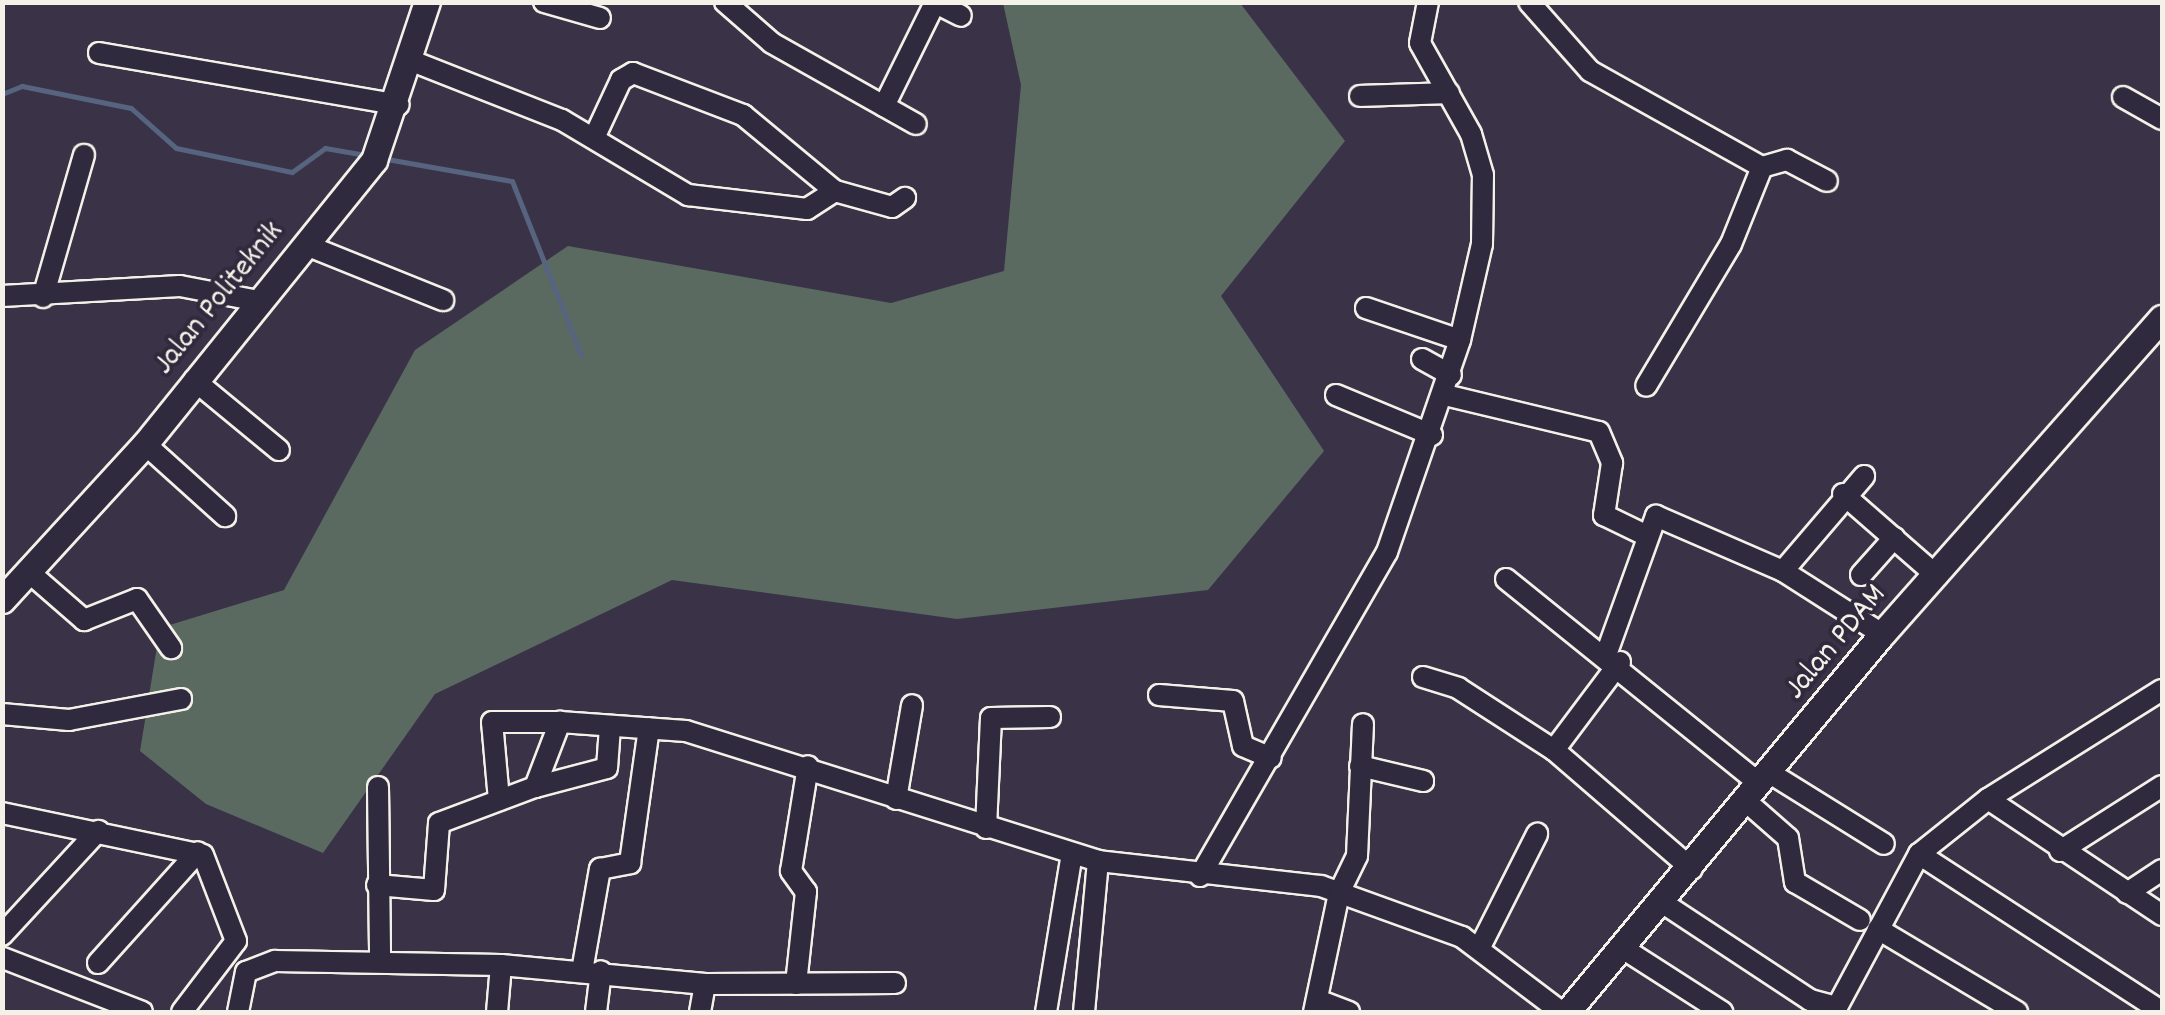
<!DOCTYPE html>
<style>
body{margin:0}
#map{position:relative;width:2165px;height:1015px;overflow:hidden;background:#3a3348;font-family:Dekko,sans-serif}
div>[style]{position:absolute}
.green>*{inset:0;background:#5a6a61}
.stream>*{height:5px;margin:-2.5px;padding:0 2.5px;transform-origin:2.5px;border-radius:2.5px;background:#576480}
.roads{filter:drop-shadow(2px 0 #f4f1e8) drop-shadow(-2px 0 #f4f1e8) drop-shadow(0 2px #f4f1e8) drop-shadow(0 -2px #f4f1e8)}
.minor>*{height:20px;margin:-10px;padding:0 10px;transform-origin:10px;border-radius:10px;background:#2f2a3d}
.tertiary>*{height:25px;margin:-12.5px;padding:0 12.5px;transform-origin:12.5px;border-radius:12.5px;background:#2f2a3d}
span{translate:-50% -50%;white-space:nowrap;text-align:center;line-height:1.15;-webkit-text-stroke:8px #2f2a3d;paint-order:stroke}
.street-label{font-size:32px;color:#f4f1e8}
.frame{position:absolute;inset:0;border:5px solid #f4f1e8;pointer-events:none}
</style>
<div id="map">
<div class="green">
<div style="clip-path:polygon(1003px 3px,1240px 3px,1345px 141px,1221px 296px,1324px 451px,1208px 590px,957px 619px,672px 580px,435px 694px,323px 853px,206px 804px,140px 751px,160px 628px,284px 590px,415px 350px,568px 246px,891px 303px,1004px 271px,1021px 85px)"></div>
</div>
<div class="stream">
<div style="left:2px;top:94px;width:22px;rotate:-22deg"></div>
<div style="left:22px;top:86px;width:111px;rotate:11.4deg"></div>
<div style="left:131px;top:108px;width:60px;rotate:41.6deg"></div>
<div style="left:176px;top:148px;width:118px;rotate:11.7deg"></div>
<div style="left:292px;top:172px;width:41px;rotate:-36deg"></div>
<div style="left:325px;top:148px;width:41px;rotate:9.9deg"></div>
<div style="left:381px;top:158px;width:133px;rotate:10deg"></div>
<div style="left:512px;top:181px;width:187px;rotate:68.4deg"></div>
</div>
<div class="roads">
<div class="minor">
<div style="left:544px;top:2px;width:58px;rotate:15.9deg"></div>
<div style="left:725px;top:2px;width:62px;rotate:41.1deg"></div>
<div style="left:772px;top:43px;width:165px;rotate:29.4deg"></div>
<div style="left:934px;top:2px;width:30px;rotate:27deg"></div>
<div style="left:1529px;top:2px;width:92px;rotate:48.5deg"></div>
<div style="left:1590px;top:71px;width:197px;rotate:29.2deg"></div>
<div style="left:1762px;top:167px;width:83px;rotate:111.9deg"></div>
<div style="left:1731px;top:244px;width:165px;rotate:120.9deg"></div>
<div style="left:99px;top:53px;width:304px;rotate:9.8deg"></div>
<div style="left:412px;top:61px;width:161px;rotate:21.5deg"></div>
<div style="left:562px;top:120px;width:147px;rotate:30.8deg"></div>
<div style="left:688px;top:195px;width:120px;rotate:6.7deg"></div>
<div style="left:807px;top:209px;width:33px;rotate:-33deg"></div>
<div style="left:1360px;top:96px;width:89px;rotate:-1.9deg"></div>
<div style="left:2123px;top:97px;width:45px;rotate:29.4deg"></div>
<div style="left:884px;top:106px;width:115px;rotate:-63.7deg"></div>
<div style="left:594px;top:138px;width:64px;rotate:-65deg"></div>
<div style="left:621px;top:80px;width:14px;rotate:-30deg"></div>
<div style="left:633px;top:73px;width:118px;rotate:20.9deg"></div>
<div style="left:743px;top:115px;width:119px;rotate:39.6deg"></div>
<div style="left:835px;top:191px;width:59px;rotate:15.7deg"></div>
<div style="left:892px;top:207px;width:16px;rotate:-35deg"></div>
<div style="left:1762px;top:167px;width:26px;rotate:-16deg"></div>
<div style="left:1787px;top:160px;width:45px;rotate:27.7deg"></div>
<div style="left:306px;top:245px;width:148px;rotate:21.9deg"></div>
<div style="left:2px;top:296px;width:178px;rotate:-3.2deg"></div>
<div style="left:180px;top:286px;width:80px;rotate:10.8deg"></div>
<div style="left:43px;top:297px;width:148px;rotate:-73.9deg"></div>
<div style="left:1366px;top:308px;width:99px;rotate:18.8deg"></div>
<div style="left:1422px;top:359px;width:33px;rotate:29deg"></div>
<div style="left:194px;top:380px;width:110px;rotate:39.5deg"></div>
<div style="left:1336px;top:395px;width:104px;rotate:22.6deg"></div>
<div style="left:1445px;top:395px;width:158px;rotate:13.5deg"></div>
<div style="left:1599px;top:432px;width:34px;rotate:67deg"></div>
<div style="left:1612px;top:463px;width:53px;rotate:98.7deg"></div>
<div style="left:1604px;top:515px;width:43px;rotate:26deg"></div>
<div style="left:145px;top:444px;width:108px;rotate:42deg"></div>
<div style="left:1843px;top:494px;width:125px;rotate:41.1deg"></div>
<div style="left:1783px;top:571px;width:125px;rotate:-49.5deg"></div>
<div style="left:30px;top:573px;width:72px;rotate:41deg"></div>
<div style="left:84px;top:620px;width:57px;rotate:-21.6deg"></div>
<div style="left:137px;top:599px;width:60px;rotate:55.2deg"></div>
<div style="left:1861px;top:575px;width:50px;rotate:-48.3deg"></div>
<div style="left:1506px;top:579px;width:326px;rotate:38.9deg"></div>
<div style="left:1607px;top:652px;width:145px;rotate:-70.2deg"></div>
<div style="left:1656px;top:516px;width:138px;rotate:23.4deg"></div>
<div style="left:1783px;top:571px;width:117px;rotate:32.5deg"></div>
<div style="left:1423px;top:677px;width:37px;rotate:17deg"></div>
<div style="left:1458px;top:688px;width:114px;rotate:32.9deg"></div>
<div style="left:1554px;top:750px;width:182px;rotate:40.8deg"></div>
<div style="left:1159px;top:695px;width:74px;rotate:4.6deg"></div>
<div style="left:1233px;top:701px;width:46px;rotate:77.5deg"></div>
<div style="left:1243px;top:746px;width:30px;rotate:23deg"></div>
<div style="left:2px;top:714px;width:67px;rotate:5.1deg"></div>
<div style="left:69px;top:720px;width:114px;rotate:-10.6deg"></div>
<div style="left:1554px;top:750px;width:110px;rotate:-53.1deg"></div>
<div style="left:1360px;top:766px;width:65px;rotate:13.4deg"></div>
<div style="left:1770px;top:773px;width:134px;rotate:31.9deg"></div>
<div style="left:378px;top:787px;width:174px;rotate:89.3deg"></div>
<div style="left:535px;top:787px;width:74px;rotate:-14.8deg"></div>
<div style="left:607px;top:768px;width:41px;rotate:-85.8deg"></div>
<div style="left:896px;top:799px;width:95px;rotate:-80.3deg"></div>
<div style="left:1988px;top:799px;width:205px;rotate:-32.1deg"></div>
<div style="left:499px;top:800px;width:78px;rotate:-95.1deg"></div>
<div style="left:492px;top:722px;width:68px"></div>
<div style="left:1748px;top:803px;width:53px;rotate:41.2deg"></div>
<div style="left:1788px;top:838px;width:45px;rotate:81deg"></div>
<div style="left:1795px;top:882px;width:75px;rotate:30.3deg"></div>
<div style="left:2px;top:813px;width:205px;rotate:11.8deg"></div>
<div style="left:203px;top:855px;width:92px;rotate:69deg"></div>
<div style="left:236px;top:941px;width:89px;rotate:127.3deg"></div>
<div style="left:986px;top:828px;width:110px;rotate:-87.4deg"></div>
<div style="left:991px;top:718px;width:59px;rotate:-1deg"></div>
<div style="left:2060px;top:851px;width:121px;rotate:-32.5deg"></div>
<div style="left:1919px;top:854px;width:290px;rotate:33deg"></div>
<div style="left:1200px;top:876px;width:374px;rotate:-60deg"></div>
<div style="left:1387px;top:552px;width:224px;rotate:-71deg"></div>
<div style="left:1460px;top:340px;width:98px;rotate:-77.1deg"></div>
<div style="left:1482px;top:244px;width:69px;rotate:-89.2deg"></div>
<div style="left:1483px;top:175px;width:43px;rotate:-106.3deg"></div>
<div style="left:1471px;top:134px;width:104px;rotate:-119.3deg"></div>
<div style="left:1420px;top:43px;width:42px;rotate:-79deg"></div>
<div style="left:377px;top:885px;width:57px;rotate:5deg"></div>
<div style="left:434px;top:890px;width:67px;rotate:-85.7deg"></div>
<div style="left:439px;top:823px;width:103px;rotate:-20.6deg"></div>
<div style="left:535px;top:787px;width:70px;rotate:-69deg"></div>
<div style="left:560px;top:722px;width:126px;rotate:4.1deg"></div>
<div style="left:686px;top:731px;width:432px;rotate:17.5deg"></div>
<div style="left:1098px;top:861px;width:224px;rotate:6.4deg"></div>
<div style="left:1321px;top:886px;width:150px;rotate:19.9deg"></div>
<div style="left:1462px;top:937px;width:124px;rotate:37.1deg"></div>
<div style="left:2127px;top:893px;width:42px;rotate:-33.3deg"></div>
<div style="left:1663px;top:903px;width:176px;rotate:33.4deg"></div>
<div style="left:1810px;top:1000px;width:28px;rotate:15deg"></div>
<div style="left:1837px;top:1007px;width:174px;rotate:-61.8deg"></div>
<div style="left:1919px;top:854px;width:88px;rotate:-38.6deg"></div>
<div style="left:1988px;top:799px;width:209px;rotate:33.7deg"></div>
<div style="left:1878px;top:929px;width:162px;rotate:30.8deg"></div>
<div style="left:2px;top:935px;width:142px;rotate:-47.3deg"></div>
<div style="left:1480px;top:947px;width:127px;rotate:-63.2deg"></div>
<div style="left:1624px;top:949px;width:117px;rotate:32.7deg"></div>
<div style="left:3px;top:958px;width:149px;rotate:21.2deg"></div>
<div style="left:98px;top:963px;width:149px;rotate:-48deg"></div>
<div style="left:582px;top:971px;width:104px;rotate:-80deg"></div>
<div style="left:600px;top:869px;width:31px;rotate:-11deg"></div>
<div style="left:630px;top:863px;width:136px;rotate:-82deg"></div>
<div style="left:796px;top:984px;width:93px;rotate:-83.8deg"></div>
<div style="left:806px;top:892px;width:26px;rotate:-126deg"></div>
<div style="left:791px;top:871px;width:106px;rotate:-80.8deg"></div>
<div style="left:1323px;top:1002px;width:28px;rotate:21deg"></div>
<div style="left:238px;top:1012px;width:41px;rotate:-78.7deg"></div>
<div style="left:246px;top:972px;width:31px;rotate:-21deg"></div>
<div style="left:275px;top:961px;width:226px;rotate:1deg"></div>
<div style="left:501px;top:965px;width:205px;rotate:5.3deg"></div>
<div style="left:705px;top:984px;width:190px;rotate:-0.3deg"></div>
<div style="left:497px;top:1012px;width:47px;rotate:-85.1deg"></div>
<div style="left:596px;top:1012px;width:41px;rotate:-83deg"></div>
<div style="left:700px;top:1012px;width:28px;rotate:-80deg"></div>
<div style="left:1046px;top:1012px;width:160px;rotate:-80.7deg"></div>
<div style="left:1084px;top:1012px;width:152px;rotate:-84.7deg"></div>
<div style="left:1314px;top:1012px;width:122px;rotate:-78.1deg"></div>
<div style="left:1339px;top:893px;width:41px;rotate:-64.1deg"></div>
<div style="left:1357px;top:856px;width:132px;rotate:-87.4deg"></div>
</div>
<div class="tertiary">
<div style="left:2px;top:600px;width:212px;rotate:-47.5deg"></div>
<div style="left:145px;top:444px;width:365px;rotate:-51.1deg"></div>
<div style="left:374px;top:160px;width:167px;rotate:-71.5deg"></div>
<div style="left:1567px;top:1012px;width:492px;rotate:-50.2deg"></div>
<div style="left:1882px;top:634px;width:422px;rotate:-48.5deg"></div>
</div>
</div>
<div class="street-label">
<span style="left:220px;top:299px;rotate:-51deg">Jalan Politeknik</span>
<span style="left:1837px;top:643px;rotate:-50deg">Jalan PDAM</span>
</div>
<div class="frame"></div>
</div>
